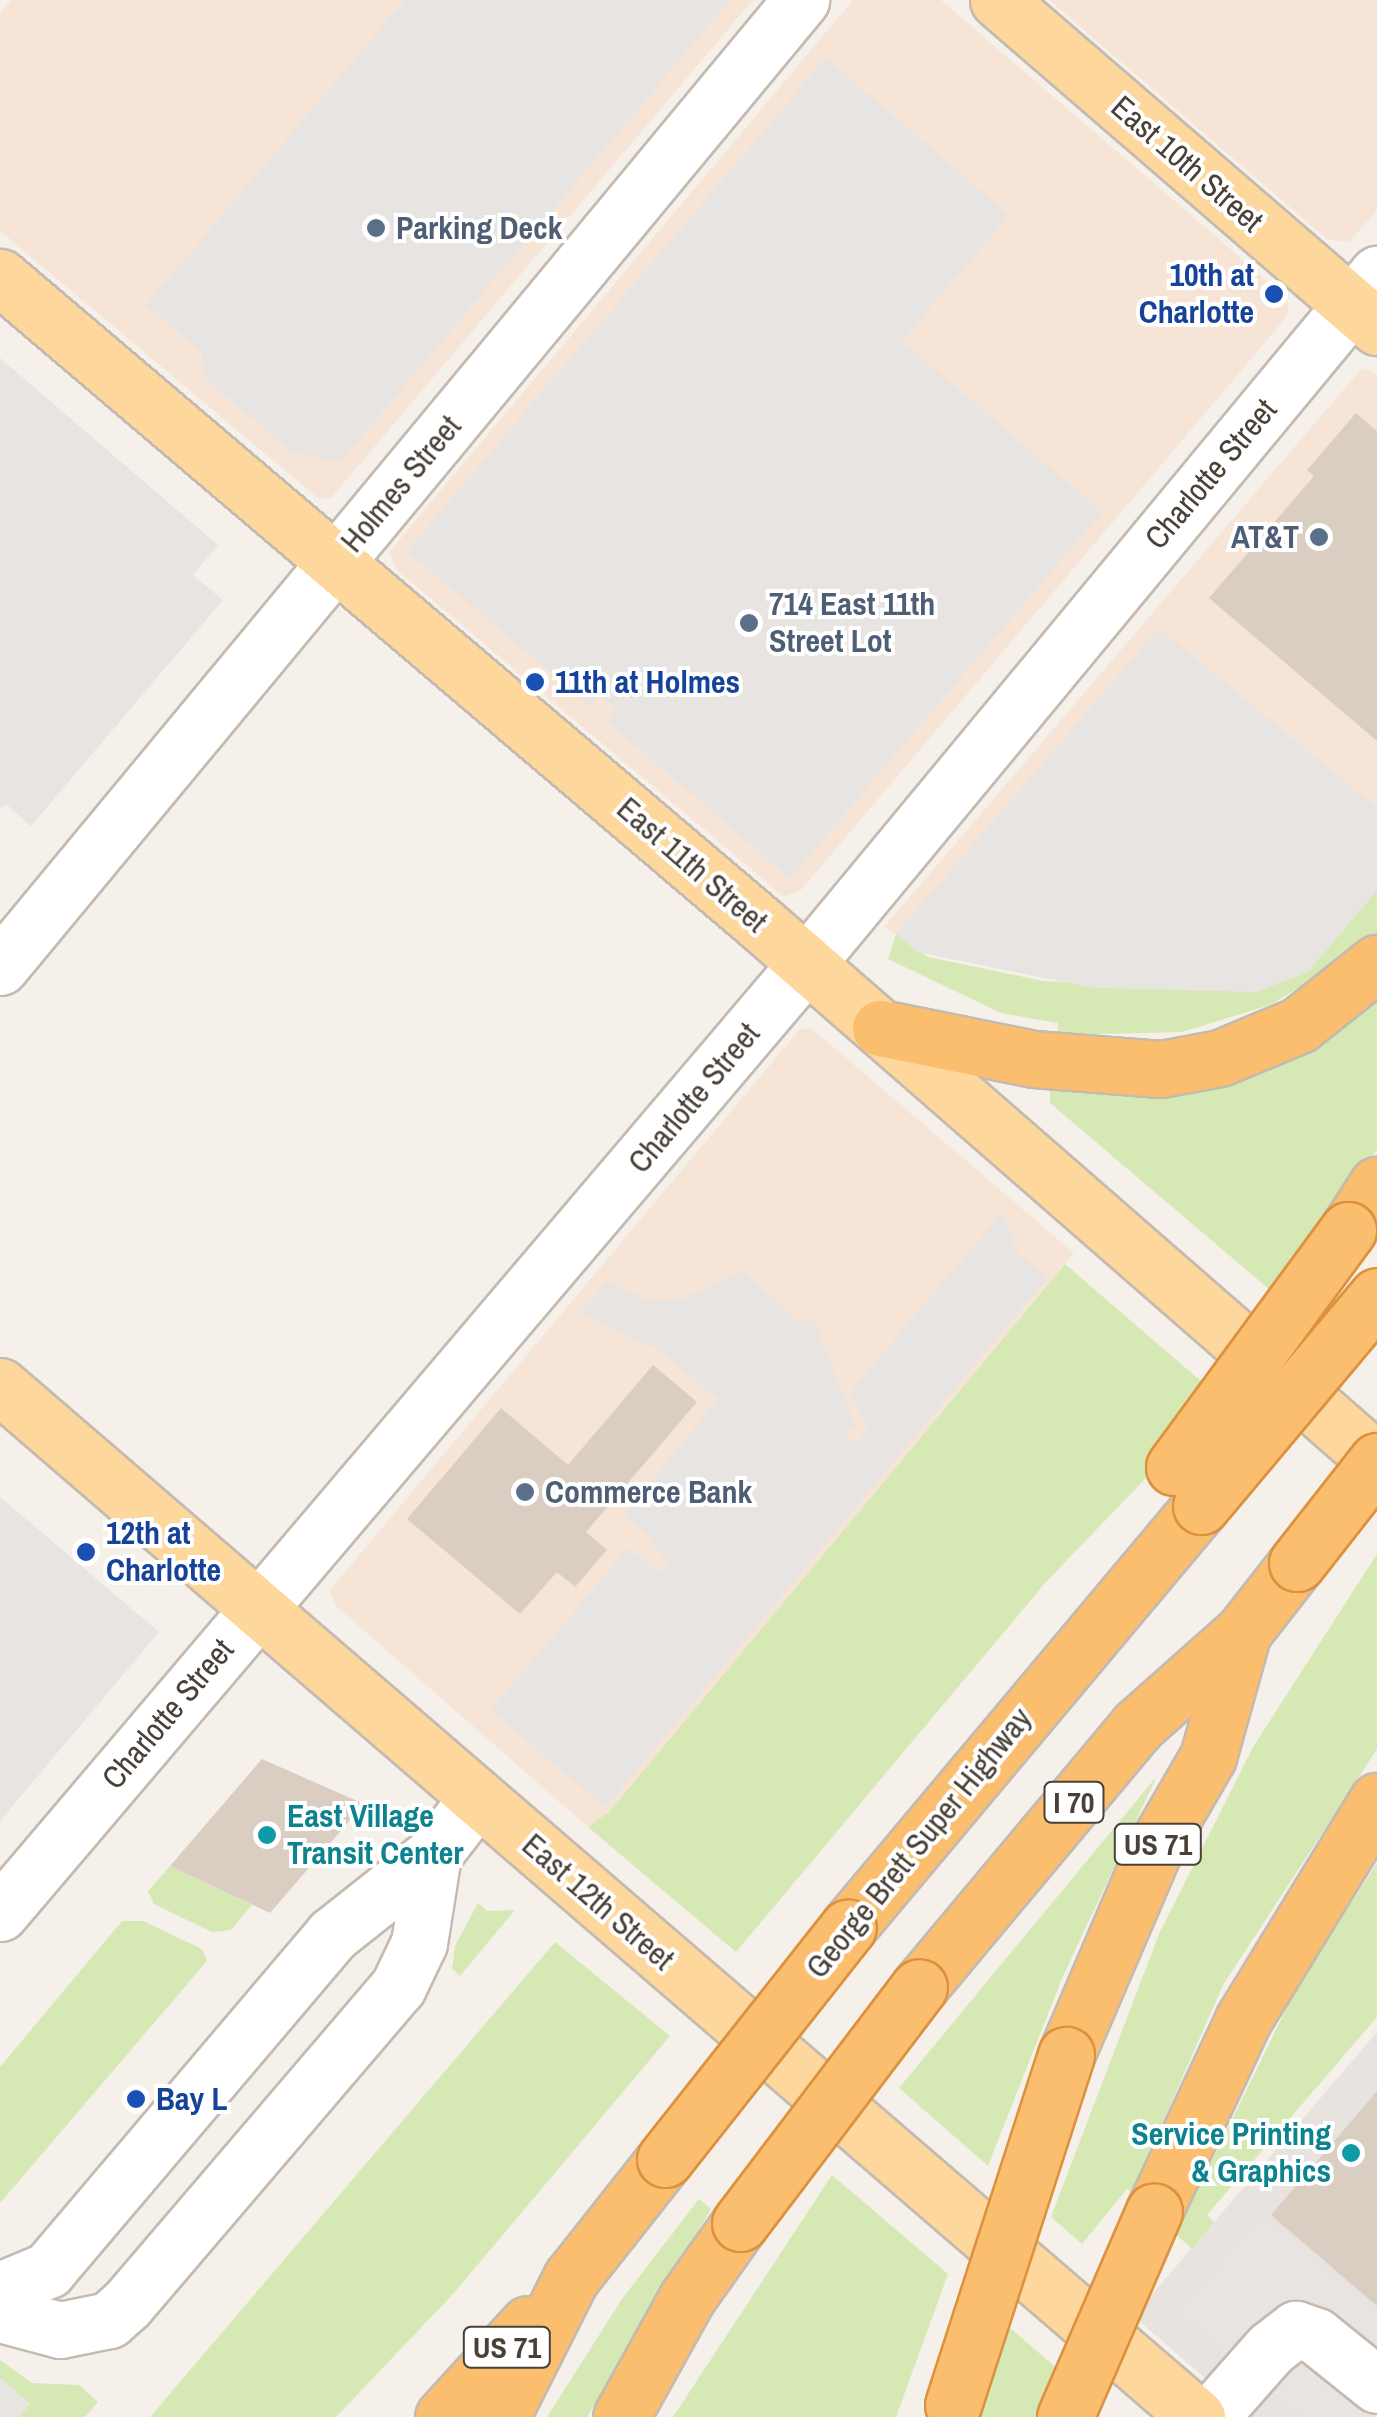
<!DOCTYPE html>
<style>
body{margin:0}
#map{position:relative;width:1377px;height:2417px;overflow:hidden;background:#f5f1ea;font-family:"Archivo Narrow",sans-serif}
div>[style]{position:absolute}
.commercial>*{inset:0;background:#f6e5d7}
.industrial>*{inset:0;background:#e8e3df}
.green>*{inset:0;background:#d6e8b4}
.parking>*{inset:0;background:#e7e4e2}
.building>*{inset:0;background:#dacec3}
.roads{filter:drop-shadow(2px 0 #c4bab0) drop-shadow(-2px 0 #c4bab0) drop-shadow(0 2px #c4bab0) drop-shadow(0 -2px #c4bab0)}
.minor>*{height:55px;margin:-27.5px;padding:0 27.5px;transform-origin:27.5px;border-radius:27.5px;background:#fff}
.major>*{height:55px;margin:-27.5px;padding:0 27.5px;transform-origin:27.5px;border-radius:27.5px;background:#fdd79c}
.highway>*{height:55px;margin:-27.5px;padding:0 27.5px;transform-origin:27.5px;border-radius:27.5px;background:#fbbe6f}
.bridges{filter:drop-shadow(2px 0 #dc913e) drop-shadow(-2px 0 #dc913e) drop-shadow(0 2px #dc913e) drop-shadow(0 -2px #dc913e)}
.highway-bridge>*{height:55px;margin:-27.5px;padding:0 27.5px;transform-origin:27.5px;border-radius:27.5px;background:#fbbe6f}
.dots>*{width:28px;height:28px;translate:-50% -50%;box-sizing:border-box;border:5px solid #fff;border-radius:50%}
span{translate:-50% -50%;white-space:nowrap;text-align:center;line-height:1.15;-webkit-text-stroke:8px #fff;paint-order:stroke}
.shield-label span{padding:2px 8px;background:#fff;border:2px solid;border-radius:8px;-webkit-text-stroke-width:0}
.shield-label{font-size:30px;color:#494138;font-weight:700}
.street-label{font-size:32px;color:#494138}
.service-label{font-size:32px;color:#4e5e75;font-weight:700}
.left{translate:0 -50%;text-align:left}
.right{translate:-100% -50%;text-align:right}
.transit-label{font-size:32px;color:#164399;font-weight:700}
.culture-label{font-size:32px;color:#0d838f;font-weight:700}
</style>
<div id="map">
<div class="commercial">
<div style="clip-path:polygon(11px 0,753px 0,332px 497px,320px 500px,0 231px,0 13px)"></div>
<div style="clip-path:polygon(853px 0,941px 0,1284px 295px,1289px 306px,1285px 319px,801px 890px,784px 897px,398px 571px,389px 552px)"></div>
<div style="clip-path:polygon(1049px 0,1377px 0,1377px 211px,1349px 242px,1328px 240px)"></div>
<div style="clip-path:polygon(1362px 368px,1377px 373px,1377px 890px,1308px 972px,1256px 992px,896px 934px,884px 927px)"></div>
<div style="clip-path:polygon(811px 1028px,1074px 1253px,610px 1811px,588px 1827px,337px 1607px,329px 1591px,800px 1029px)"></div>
</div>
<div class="industrial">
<div style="clip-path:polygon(1377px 2032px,1377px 2417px,1250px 2417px,1138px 2320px,1149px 2298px)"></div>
</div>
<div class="green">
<div style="clip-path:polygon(1377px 890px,1377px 940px,1270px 1005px,1182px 1032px,1058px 1035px,1058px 1023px,1001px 1013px,888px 959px,896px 934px,928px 957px,1043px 981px,1256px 992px,1308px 972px)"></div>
<div style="clip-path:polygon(1377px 989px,1377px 1150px,1277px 1296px,1050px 1103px,1050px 1089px,1111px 1092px)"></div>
<div style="clip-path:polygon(1065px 1264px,1210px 1389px,1146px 1478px,1046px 1582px,736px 1952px,588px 1827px,610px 1811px)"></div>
<div style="clip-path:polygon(1377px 1554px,1377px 1749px,1223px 1985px,1132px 2192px,1127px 2189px,1082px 2244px,1051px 2217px,1159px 1934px,1253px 1747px)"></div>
<div style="clip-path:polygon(1157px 1776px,1063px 1976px,988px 2166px,899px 2088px)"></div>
<div style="clip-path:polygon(1377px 1863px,1377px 2017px,1207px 2215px,1214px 2222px,1192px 2249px,1171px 2230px,1183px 2202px,1192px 2201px,1295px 1991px)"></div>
<div style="clip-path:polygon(170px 1866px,252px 1905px,231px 1930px,212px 1932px,154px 1904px,148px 1891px)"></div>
<div style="clip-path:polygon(478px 1903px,487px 1911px,515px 1910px,460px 1976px,452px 1969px,455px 1946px)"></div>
<div style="clip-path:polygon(122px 1921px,143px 1921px,202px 1949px,207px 1961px,0 2203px,0 2067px)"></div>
<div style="clip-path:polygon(555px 1942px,670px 2036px,454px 2293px,336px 2417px,150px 2417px)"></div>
<div style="clip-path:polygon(832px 2175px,948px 2274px,896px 2417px,673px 2417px)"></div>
<div style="clip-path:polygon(699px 2199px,711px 2209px,587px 2417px,547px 2417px,622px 2299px)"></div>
<div style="clip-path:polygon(1010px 2328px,1058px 2369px,1038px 2417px,977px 2417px)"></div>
<div style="clip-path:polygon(0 2360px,32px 2383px,79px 2385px,98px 2402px,85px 2417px,19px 2417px,30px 2404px,0 2378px)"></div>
</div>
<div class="parking">
<div style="clip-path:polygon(405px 0,730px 0,340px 462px,292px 452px,203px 377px,202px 352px,146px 305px)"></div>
<div style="clip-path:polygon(826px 58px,1009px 215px,902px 341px,1102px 512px,790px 878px,608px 722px,616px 709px,600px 696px,590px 706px,407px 551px)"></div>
<div style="clip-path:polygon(0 358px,218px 545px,193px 575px,223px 600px,31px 826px,6px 804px,0 810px)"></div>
<div style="clip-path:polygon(1159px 628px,1377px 808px,1377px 890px,1308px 972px,1256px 992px,1094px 988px,917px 952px,896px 934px)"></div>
<div style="clip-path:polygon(1003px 1211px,1017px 1252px,1047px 1278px,605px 1808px,491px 1710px,628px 1548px,660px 1573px,667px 1565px,649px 1535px,624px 1515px,718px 1399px,658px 1349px,580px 1313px,607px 1281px,651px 1301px,684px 1298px,742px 1271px,800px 1322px,813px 1318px,856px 1426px,842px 1432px,857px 1443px,867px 1430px,851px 1391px)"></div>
<div style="clip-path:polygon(0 1497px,159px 1632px,0 1821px)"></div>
<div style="clip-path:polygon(1263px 2213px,1377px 2311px,1377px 2417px,1301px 2417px,1178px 2312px)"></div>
<div style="clip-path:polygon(0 2378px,30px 2404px,19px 2417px,0 2417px)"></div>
</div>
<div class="building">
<div style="clip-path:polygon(1356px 413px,1377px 431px,1377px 741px,1209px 598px,1314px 476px,1307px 470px)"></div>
<div style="clip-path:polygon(653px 1365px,697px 1402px,586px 1532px,607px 1550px,575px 1587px,557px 1572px,520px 1614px,407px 1519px,501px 1408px,568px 1465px)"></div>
<div style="clip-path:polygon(262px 1759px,364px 1804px,270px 1913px,170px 1866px)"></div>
<div style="clip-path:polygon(1377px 2091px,1377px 2306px,1271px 2215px)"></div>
</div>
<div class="roads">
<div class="minor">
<div style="left:0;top:967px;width:1256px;rotate:-50.36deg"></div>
<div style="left:0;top:1913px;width:1245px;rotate:-49.66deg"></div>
<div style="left:806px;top:964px;width:896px;rotate:-50.39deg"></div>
<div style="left:0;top:2290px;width:52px;rotate:-22.6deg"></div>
<div style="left:48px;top:2270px;width:439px;rotate:-49.7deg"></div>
<div style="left:332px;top:1935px;width:129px;rotate:-38.4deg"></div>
<div style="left:433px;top:1855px;width:72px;rotate:-52.3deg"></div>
<div style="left:0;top:2314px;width:62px;rotate:14.9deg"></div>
<div style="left:60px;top:2330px;width:50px;rotate:-11.5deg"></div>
<div style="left:109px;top:2320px;width:24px;rotate:-42deg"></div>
<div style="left:127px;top:2304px;width:417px;rotate:-49.5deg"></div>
<div style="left:398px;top:1987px;width:49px;rotate:-64.5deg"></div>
<div style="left:419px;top:1943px;width:89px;rotate:-81deg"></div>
<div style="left:1210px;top:2417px;width:91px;rotate:-48.6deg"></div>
<div style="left:1270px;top:2349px;width:33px;rotate:-38deg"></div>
<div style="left:1296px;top:2329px;width:21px;rotate:19deg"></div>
<div style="left:1316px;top:2336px;width:78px;rotate:38.8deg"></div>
</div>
<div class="major">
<div style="left:998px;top:0;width:501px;rotate:40.79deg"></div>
<div style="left:0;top:277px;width:999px;rotate:40.37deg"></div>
<div style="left:761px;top:924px;width:817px;rotate:41.08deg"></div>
<div style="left:0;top:1386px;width:1580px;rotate:40.74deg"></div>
</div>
<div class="highway">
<div style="left:880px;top:1028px;width:157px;rotate:11.4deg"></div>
<div style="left:1034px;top:1059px;width:127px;rotate:4.5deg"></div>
<div style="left:1161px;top:1069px;width:60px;rotate:-10.6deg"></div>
<div style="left:1220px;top:1058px;width:86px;rotate:-22.7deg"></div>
<div style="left:1299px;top:1025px;width:100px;rotate:-38.5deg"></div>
<div style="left:1348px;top:1230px;width:54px;rotate:-57.2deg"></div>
<div style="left:848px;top:1927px;width:549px;rotate:-50.02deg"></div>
<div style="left:919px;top:1987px;width:340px;rotate:-50.1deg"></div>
<div style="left:1137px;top:1726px;width:142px;rotate:-41.6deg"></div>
<div style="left:1243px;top:1632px;width:88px;rotate:-52deg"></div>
<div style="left:1066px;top:2055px;width:223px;rotate:-66.8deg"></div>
<div style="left:1154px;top:1850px;width:108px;rotate:-59.9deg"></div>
<div style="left:1208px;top:1757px;width:130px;rotate:-74.4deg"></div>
<div style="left:1154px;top:2211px;width:211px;rotate:-65deg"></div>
<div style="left:1243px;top:2020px;width:257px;rotate:-58.5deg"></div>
<div style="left:443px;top:2417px;width:126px;rotate:-47.6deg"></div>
<div style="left:501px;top:2417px;width:156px;rotate:-63.3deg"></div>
<div style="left:571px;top:2278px;width:152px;rotate:-51.7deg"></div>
<div style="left:621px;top:2417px;width:136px;rotate:-61deg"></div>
<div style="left:687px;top:2298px;width:92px;rotate:-54.8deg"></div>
</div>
</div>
<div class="bridges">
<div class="highway-bridge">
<div style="left:1174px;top:1467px;width:294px;rotate:-53.7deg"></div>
<div style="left:1201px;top:1506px;width:274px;rotate:-50deg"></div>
<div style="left:1297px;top:1563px;width:130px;rotate:-51.9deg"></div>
<div style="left:665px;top:2159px;width:295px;rotate:-51.7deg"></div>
<div style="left:740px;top:2223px;width:296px;rotate:-52.8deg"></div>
<div style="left:953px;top:2405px;width:368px;rotate:-72.1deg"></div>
<div style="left:1065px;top:2417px;width:224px;rotate:-66.6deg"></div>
</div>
</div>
<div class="dots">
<div style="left:376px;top:228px;background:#5c6f8a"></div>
<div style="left:1274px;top:294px;background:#1a4fb4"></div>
<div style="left:1319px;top:537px;background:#5c6f8a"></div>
<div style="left:749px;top:623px;background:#5c6f8a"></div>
<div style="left:535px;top:682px;background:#1a4fb4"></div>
<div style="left:525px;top:1492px;background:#5c6f8a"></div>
<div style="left:86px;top:1552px;background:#1a4fb4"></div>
<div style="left:267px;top:1835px;background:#0f9aa8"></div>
<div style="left:136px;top:2099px;background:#1a4fb4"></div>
<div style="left:1351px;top:2153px;background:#0f9aa8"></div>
</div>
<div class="shield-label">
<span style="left:1074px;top:1802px">I 70</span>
<span style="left:1158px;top:1844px">US 71</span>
<span style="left:507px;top:2347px">US 71</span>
</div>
<div class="street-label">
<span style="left:1187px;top:164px;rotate:41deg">East 10th Street</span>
<span style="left:1211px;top:474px;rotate:-50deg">Charlotte Street</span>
<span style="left:401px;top:484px;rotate:-50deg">Holmes Street</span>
<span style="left:692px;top:865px;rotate:41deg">East 11th Street</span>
<span style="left:694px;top:1098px;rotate:-50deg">Charlotte Street</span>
<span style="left:168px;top:1714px;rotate:-50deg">Charlotte Street</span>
<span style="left:919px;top:1843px;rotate:-51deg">George Brett Super Highway</span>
<span style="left:598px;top:1902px;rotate:41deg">East 12th Street</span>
</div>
<div class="service-label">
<span class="left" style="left:396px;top:228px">Parking Deck</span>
<span class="right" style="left:1299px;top:537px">AT&amp;T</span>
<span class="left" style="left:769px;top:623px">714 East 11th<br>Street Lot</span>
<span class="left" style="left:545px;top:1492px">Commerce Bank</span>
</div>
<div class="transit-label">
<span class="right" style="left:1254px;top:294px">10th at<br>Charlotte</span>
<span class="left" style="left:555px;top:682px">11th at Holmes</span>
<span class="left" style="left:106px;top:1552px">12th at<br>Charlotte</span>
<span class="left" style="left:156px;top:2099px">Bay L</span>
</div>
<div class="culture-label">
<span class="left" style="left:287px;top:1835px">East Village<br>Transit Center</span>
<span class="right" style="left:1331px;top:2153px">Service Printing<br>&amp; Graphics</span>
</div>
</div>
